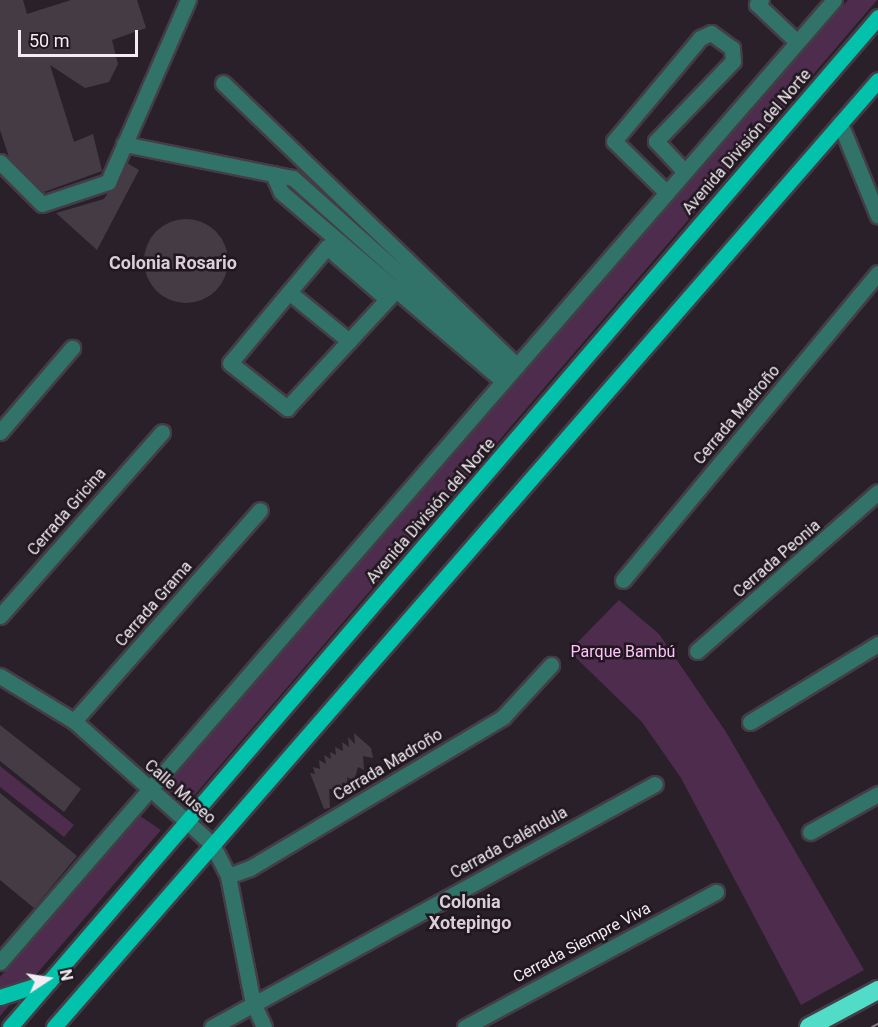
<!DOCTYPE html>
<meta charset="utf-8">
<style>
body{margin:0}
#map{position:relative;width:878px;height:1027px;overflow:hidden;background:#292029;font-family:Roboto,sans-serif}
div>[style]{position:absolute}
.green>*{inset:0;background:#4e2c4d}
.building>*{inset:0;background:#453b45}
.round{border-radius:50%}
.roads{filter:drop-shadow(2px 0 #453d45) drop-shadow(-2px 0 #453d45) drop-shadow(0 2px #453d45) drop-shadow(0 -2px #453d45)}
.minor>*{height:15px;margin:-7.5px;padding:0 7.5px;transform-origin:7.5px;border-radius:7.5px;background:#317368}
.major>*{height:15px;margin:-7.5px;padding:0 7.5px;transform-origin:7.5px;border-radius:7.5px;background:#03c2ac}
.highway>*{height:18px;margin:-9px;padding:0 9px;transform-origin:9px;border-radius:9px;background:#50dcc6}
.tram>*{height:1.5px;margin:-0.75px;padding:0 0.75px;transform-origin:0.75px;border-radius:0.75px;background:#867f86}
span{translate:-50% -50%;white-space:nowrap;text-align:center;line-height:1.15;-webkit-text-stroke:5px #20171f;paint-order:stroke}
.street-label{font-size:16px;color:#f3edf3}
.park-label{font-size:16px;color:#ffc3fc}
.neighbourhood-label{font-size:18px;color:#dbceda;font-weight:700}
.north{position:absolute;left:18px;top:949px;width:60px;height:60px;-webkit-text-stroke:4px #20171f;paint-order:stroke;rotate:78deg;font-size:16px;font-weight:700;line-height:24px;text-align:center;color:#f3edf3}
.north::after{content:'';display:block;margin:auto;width:21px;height:27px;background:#f3edf3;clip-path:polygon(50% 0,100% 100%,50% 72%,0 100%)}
.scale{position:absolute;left:18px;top:30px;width:120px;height:27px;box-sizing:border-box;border:3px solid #f3edf3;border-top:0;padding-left:8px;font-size:18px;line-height:21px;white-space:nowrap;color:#f3edf3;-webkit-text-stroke:4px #20171f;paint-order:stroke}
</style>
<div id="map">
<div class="green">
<div style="clip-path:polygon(848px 0,877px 0,187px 804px,162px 786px)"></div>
<div style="clip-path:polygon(619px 600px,659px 634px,726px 732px,864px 970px,801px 1005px,681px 778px,642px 722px,569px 651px)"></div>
<div style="clip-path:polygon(0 766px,74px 825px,64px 837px,0 787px)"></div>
<div style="clip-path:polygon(140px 816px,161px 830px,0 1016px,0 977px)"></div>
</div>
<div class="building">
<div style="clip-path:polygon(0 0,23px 0,27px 14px,71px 0,137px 0,146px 28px,112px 40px,118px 64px,109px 82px,85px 88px,50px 65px,74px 142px,93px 134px,102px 171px,44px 192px,9px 157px,0 130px)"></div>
<div style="clip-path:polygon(127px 163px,139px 170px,97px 250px,56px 213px,104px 199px)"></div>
<div class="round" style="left:144px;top:219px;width:84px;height:84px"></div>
<div style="clip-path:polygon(0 725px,81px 789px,64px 812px,0 761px)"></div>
<div style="clip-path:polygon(354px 733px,371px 748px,373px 758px,363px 756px,364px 770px,358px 767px,354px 781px,347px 777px,348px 785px,342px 782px,342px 789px,329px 789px,330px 808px,324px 809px,310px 773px,315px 774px,313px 767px,320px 769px,319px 760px,326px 764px,324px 755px,331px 759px,330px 752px,336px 755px,335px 747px,343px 751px,342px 742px,349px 747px,348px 737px,355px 744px)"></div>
<div style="clip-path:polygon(0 793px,77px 856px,34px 908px,0 880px)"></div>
</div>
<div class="roads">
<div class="minor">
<div style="left:761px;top:0;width:6px;rotate:135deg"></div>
<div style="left:757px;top:4px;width:55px;rotate:43.5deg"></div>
<div style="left:223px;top:83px;width:408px;rotate:43.9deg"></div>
<div style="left:840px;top:123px;width:100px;rotate:67.8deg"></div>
<div style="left:124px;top:144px;width:172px;rotate:11.4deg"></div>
<div style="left:293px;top:178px;width:292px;rotate:41.8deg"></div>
<div style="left:0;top:162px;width:59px;rotate:45deg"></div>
<div style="left:42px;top:204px;width:70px;rotate:-18.4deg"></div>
<div style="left:108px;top:182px;width:199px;rotate:-66.3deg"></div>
<div style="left:273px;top:174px;width:20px;rotate:66deg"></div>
<div style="left:281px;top:192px;width:292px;rotate:40.4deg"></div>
<div style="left:667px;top:193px;width:74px;rotate:-135.5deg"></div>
<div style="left:614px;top:141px;width:134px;rotate:-50.1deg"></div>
<div style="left:700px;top:38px;width:12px;rotate:-24deg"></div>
<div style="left:711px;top:33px;width:26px;rotate:36deg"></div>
<div style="left:732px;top:48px;width:13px;rotate:86deg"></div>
<div style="left:733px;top:61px;width:111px;rotate:133.9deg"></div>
<div style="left:656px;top:141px;width:42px;rotate:46.9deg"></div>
<div style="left:289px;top:292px;width:92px;rotate:129.7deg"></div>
<div style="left:230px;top:363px;width:73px;rotate:38.3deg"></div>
<div style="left:287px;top:408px;width:173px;rotate:-47.3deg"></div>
<div style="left:349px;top:341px;width:77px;rotate:-140.8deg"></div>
<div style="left:289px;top:292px;width:59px;rotate:-49.8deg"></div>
<div style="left:327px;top:247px;width:79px;rotate:40.9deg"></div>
<div style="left:0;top:432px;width:111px;rotate:-49.4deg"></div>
<div style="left:623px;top:580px;width:399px;rotate:-50.3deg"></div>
<div style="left:0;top:616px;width:245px;rotate:-48.6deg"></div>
<div style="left:697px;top:651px;width:241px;rotate:-41.3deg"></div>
<div style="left:0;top:676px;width:87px;rotate:31.3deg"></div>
<div style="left:74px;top:721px;width:185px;rotate:41.7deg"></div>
<div style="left:212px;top:844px;width:36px;rotate:63deg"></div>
<div style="left:228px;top:876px;width:129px;rotate:78.9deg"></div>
<div style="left:253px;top:1003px;width:26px;rotate:65deg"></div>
<div style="left:74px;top:721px;width:281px;rotate:-48.6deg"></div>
<div style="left:750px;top:722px;width:150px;rotate:-31.4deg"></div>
<div style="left:810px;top:832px;width:78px;rotate:-29.2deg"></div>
<div style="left:228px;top:876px;width:23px;rotate:-20deg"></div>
<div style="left:250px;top:868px;width:295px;rotate:-30.8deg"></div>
<div style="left:503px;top:717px;width:71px;rotate:-47.3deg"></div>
<div style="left:0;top:962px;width:1273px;rotate:-49.08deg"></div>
<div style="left:212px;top:1027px;width:505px;rotate:-28.75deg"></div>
<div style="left:465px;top:1027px;width:285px;rotate:-28.3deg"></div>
</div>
<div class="major">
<div style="left:0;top:997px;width:52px;rotate:-17.7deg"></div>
<div style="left:10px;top:1027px;width:1332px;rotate:-49.32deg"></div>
<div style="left:54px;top:1027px;width:1255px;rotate:-48.97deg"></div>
</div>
<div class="highway">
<div style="left:809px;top:1027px;width:78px;rotate:-28.2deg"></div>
</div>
</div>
<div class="tram">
<div style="left:872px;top:1027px;width:7px;rotate:-27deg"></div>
</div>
<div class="street-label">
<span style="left:747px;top:142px;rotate:-49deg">Avenida División del Norte</span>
<span style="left:737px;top:415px;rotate:-50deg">Cerrada Madroño</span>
<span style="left:431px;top:511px;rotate:-49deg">Avenida División del Norte</span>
<span style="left:67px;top:512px;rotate:-49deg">Cerrada Gricina</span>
<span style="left:777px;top:559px;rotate:-41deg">Cerrada Peonia</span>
<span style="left:154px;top:604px;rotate:-49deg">Cerrada Grama</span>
<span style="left:388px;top:765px;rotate:-31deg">Cerrada Madroño</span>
<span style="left:180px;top:792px;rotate:41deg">Calle Museo</span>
<span style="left:509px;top:843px;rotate:-29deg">Cerrada Caléndula</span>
<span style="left:582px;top:943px;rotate:-28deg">Cerrada Siempre Viva</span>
</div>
<div class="park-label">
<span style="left:623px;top:652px">Parque Bambú</span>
</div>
<div class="neighbourhood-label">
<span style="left:173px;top:263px">Colonia Rosario</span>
<span style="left:470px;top:913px">Colonia<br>Xotepingo</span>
</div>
<div class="north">N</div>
<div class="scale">50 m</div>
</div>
